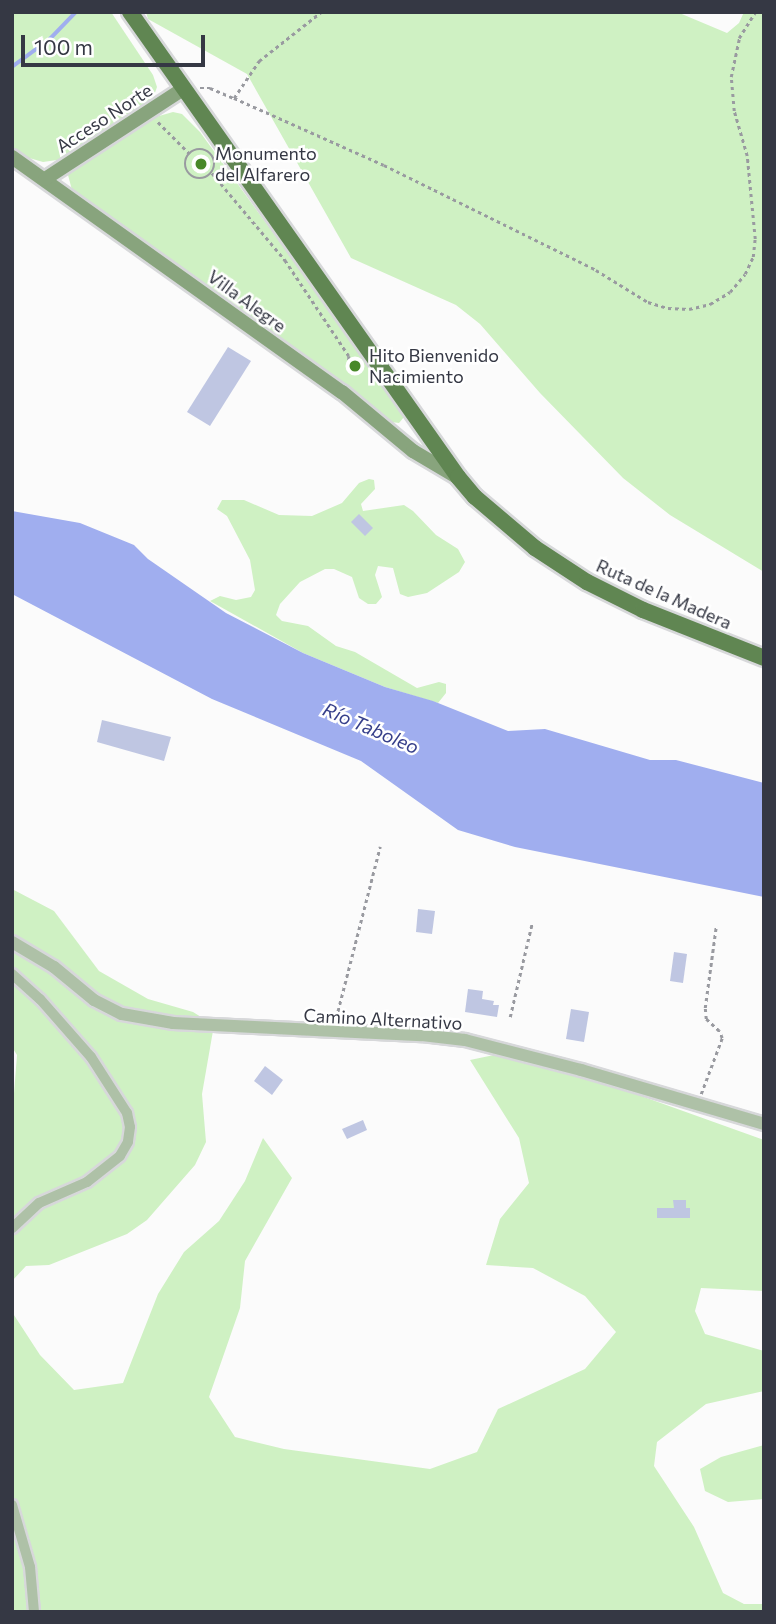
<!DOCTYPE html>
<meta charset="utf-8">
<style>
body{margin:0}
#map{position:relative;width:776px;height:1624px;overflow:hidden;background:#fbfbfb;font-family:Commissioner,sans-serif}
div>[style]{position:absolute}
.green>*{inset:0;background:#cff1c3}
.water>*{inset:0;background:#a0aeef}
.stream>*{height:3.5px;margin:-1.75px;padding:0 1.75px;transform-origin:1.75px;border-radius:1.75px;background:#a0aeef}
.building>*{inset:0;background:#bfc6e2}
.path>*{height:2.5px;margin-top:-1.25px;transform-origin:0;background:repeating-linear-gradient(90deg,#999aa0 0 3.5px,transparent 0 7px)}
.path>.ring{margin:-1.25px;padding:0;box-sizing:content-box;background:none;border:2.5px solid #999aa0;border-radius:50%}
.roads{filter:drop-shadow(2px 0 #d7d8da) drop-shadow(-2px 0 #d7d8da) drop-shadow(0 2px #d7d8da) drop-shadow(0 -2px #d7d8da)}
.minor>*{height:10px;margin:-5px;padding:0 5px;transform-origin:5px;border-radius:5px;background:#aec1a7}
.tertiary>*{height:12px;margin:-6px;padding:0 6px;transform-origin:6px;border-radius:6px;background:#aec1a7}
.secondary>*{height:14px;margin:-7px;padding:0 7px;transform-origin:7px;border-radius:7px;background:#88a47d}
.trunk>*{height:16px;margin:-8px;padding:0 8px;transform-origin:8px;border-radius:8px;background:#608652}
.dots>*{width:19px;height:19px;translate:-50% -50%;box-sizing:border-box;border:4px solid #fff;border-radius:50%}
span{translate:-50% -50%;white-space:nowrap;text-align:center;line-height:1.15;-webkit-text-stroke:5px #fff;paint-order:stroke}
.street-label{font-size:18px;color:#353844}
.poi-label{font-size:18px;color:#353844}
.left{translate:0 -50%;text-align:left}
.water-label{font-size:19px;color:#363f8a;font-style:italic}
.frame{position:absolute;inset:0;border:14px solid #353844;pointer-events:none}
.scale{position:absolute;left:21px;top:35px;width:184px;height:32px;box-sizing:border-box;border:4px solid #353844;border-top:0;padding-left:9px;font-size:21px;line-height:24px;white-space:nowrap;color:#353844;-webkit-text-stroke:5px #fff;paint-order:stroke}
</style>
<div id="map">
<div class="green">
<div style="clip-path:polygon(12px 12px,111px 12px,153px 75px,157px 87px,152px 101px,64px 159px,43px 162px,12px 153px)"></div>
<div style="clip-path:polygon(146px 12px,677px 12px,727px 33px,739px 23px,744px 12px,764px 12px,764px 572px,670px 515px,623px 478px,540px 393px,480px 324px,456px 305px,351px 258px,247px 74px,148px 19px)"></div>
<div style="clip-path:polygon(173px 112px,182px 114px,200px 132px,401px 409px,404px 417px,399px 423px,391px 422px,72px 190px,68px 175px,73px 167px,152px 118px)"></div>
<div style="clip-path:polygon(369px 479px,374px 480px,375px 489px,361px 504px,363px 511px,404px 505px,413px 511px,436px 535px,458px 549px,465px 562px,459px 572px,427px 593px,408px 597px,400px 594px,393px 568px,378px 566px,375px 575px,382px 597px,376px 604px,368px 604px,359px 598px,352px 577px,334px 569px,325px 569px,300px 582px,280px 604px,276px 615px,282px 621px,308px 626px,336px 646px,355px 652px,417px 688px,439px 682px,446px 684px,446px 693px,438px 703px,385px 687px,303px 653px,210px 601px,220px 596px,236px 600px,251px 597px,255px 590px,250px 560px,227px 516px,217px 509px,222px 500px,244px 500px,279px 515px,312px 516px,342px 503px,359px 483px)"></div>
<div style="clip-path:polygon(12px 889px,54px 911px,99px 971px,148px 999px,193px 1012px,214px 1025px,202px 1094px,206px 1142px,195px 1165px,147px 1220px,127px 1234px,49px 1265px,26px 1266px,12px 1281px,12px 1119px,17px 1055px,12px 1047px)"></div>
<div style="clip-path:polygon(494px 1055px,591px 1078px,764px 1140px,764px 1291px,701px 1288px,695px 1311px,705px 1334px,764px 1351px,764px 1391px,706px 1404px,657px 1442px,654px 1466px,694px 1527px,723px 1593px,744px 1604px,764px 1604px,764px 1612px,12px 1612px,12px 1312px,40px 1355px,74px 1390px,123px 1383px,158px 1294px,184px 1252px,219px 1221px,245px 1181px,263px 1138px,292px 1178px,245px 1261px,240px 1308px,209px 1397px,235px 1437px,284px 1449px,430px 1469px,477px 1452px,498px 1409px,585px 1369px,616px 1332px,585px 1296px,533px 1268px,486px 1265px,500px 1219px,529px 1183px,519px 1138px,470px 1060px)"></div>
<div style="clip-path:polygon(764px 1445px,764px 1499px,728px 1502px,705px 1491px,700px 1469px,721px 1457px)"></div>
</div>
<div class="water">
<div style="clip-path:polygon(12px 511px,80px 523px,134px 545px,148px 559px,226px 613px,303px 653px,385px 687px,433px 701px,508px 731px,545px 729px,650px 760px,676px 760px,764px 783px,764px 897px,515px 847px,458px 830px,361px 761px,212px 699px,12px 594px)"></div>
</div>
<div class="stream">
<div style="left:12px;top:67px;width:47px;rotate:-36.4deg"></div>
<div style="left:50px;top:39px;width:37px;rotate:-46deg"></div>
</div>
<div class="building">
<div style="clip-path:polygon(228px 347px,251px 361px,210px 426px,187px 412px)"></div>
<div style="clip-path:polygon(359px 514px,373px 528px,365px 536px,351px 522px)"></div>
<div style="clip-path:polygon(102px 720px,171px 737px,164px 761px,97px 742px)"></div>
<div style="clip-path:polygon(418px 909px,435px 911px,432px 934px,416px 932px)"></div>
<div style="clip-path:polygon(674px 952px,687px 954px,683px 983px,670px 981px)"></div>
<div style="clip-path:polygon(468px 989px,483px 991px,482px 999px,494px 1001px,493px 1005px,499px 1005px,497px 1017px,465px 1012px)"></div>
<div style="clip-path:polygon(571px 1009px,589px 1012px,584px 1042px,566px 1039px)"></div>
<div style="clip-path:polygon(265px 1066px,283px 1080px,272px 1095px,254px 1081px)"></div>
<div style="clip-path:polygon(363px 1120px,367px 1130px,347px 1139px,342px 1129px)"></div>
<div style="clip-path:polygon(673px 1200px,686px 1200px,686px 1208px,690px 1208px,690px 1218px,657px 1218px,657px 1208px,674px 1208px)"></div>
</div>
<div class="path">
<div style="left:200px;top:88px;width:10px"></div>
<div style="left:210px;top:88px;width:26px;rotate:23deg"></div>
<div style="left:234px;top:98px;width:164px;rotate:24.1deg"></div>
<div style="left:384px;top:165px;width:237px;rotate:26.3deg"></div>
<div style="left:596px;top:270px;width:61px;rotate:31.6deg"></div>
<div style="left:648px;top:302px;width:21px;rotate:17deg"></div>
<div style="left:668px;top:308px;width:21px;rotate:3deg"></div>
<div style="left:689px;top:309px;width:22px;rotate:-13deg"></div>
<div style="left:710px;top:304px;width:23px;rotate:-31deg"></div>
<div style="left:730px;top:292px;width:23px;rotate:-50deg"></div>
<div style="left:745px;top:274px;width:19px;rotate:-65deg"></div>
<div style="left:753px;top:257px;width:18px;rotate:-84deg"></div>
<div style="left:755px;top:239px;width:83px;rotate:-95.5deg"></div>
<div style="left:747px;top:156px;width:47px;rotate:-106.1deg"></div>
<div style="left:734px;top:111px;width:34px;rotate:-95deg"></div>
<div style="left:731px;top:77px;width:40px;rotate:-78deg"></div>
<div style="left:739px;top:38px;width:31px;rotate:-58deg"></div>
<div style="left:234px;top:98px;width:45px;rotate:-56deg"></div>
<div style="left:259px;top:61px;width:79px;rotate:-38.3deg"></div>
<div style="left:158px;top:122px;width:45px;rotate:45deg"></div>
<div class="ring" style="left:185px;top:149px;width:27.5px;height:27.5px"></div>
<div style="left:212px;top:173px;width:114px;rotate:50deg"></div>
<div style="left:285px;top:260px;width:115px;rotate:56.3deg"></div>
<div style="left:349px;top:356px;width:14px;rotate:90deg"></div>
<div style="left:510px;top:1017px;width:97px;rotate:-76.8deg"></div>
<div style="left:336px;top:1018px;width:177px;rotate:-75.6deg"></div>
<div style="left:701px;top:1094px;width:60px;rotate:-69.4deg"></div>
<div style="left:722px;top:1038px;width:8px;rotate:-113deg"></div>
<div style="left:719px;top:1031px;width:18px;rotate:-137deg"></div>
<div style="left:706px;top:1019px;width:11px;rotate:-95deg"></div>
<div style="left:705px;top:1008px;width:82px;rotate:-82.3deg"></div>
</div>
<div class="roads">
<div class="minor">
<div style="left:12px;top:974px;width:38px;rotate:42deg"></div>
<div style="left:40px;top:999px;width:77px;rotate:48.7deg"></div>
<div style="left:91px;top:1057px;width:67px;rotate:57.3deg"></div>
<div style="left:127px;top:1113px;width:14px;rotate:78deg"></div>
<div style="left:130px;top:1127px;width:15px;rotate:98deg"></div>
<div style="left:128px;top:1142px;width:16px;rotate:120deg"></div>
<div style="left:120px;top:1156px;width:42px;rotate:141.8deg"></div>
<div style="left:87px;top:1182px;width:52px;rotate:156.4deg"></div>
<div style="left:39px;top:1203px;width:37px;rotate:137deg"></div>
<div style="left:12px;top:1505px;width:65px;rotate:73.8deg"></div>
<div style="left:30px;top:1567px;width:45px;rotate:84.9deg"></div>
</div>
<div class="tertiary">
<div style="left:12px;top:942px;width:49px;rotate:30.8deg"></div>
<div style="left:54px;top:967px;width:52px;rotate:39.5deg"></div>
<div style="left:94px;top:1000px;width:31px;rotate:27deg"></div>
<div style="left:122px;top:1014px;width:52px;rotate:10deg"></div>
<div style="left:173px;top:1023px;width:249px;rotate:2.8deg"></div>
<div style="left:422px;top:1035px;width:43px;rotate:6.6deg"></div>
<div style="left:465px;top:1040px;width:120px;rotate:14.5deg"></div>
<div style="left:581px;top:1070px;width:191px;rotate:16.4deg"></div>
</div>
<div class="secondary">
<div style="left:12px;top:157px;width:405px;rotate:35.5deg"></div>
<div style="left:342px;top:392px;width:92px;rotate:39.7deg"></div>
<div style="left:413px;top:451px;width:51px;rotate:30.6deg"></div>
<div style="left:45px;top:179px;width:165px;rotate:-33.1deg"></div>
</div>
<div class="trunk">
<div style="left:130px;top:12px;width:569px;rotate:54.8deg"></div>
<div style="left:458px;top:477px;width:26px;rotate:50deg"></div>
<div style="left:475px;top:497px;width:79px;rotate:40.4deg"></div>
<div style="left:535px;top:548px;width:62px;rotate:33.2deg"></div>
<div style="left:587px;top:582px;width:63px;rotate:26.6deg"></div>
<div style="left:643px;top:610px;width:130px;rotate:21.6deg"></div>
</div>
</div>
<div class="dots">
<div style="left:201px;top:164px;background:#488829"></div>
<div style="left:355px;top:366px;background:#488829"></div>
</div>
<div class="street-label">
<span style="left:104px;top:118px;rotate:-33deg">Acceso Norte</span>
<span style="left:247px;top:301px;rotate:36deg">Villa Alegre</span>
<span style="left:664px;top:594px;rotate:24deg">Ruta de la Madera</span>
<span style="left:383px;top:1019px;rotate:3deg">Camino Alternativo</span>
</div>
<div class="poi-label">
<span class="left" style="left:215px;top:164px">Monumento<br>del Alfarero</span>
<span class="left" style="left:369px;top:366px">Hito Bienvenido<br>Nacimiento</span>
</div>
<div class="water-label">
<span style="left:371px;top:728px;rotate:23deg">Río Taboleo</span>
</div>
<div class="frame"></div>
<div class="scale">100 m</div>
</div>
